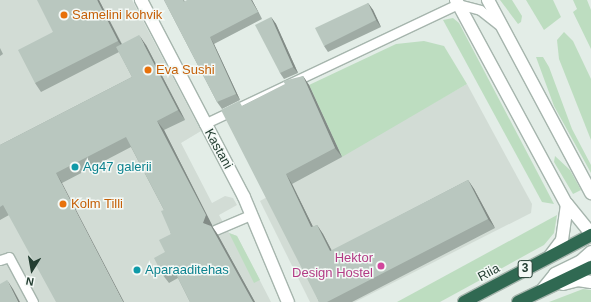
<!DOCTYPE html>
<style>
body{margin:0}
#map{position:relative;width:591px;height:302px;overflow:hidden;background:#e3ede7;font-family:Arial,sans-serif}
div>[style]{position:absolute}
.built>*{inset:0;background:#d2dcd5}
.green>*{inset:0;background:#bdddc0}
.roads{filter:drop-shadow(1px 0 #a6b5ad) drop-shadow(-1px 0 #a6b5ad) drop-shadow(0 1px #a6b5ad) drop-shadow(0 -1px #a6b5ad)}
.lane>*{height:9px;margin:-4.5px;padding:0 4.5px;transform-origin:4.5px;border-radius:4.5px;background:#fff}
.street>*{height:12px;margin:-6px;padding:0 6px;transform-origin:6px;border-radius:6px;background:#fff}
.secondary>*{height:12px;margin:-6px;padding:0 6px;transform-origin:6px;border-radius:6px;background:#fff}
.highway>*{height:12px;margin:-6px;padding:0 6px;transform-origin:6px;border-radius:6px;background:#306952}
.wall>*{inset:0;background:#9faba4}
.shaded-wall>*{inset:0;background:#828b86}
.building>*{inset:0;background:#b9c7bf}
.dots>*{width:11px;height:11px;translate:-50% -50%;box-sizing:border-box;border:2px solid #f4f9f6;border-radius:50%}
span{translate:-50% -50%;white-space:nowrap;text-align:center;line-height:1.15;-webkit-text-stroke:3px #f4f9f6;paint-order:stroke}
.shield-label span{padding:1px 3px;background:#f4f9f6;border:1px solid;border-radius:3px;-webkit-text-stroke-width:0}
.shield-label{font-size:12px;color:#243e32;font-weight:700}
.food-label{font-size:13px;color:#c56008}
.left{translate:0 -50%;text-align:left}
.street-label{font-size:13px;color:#243e32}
.culture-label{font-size:13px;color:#0d838f}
.hotel-label{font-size:13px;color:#b23c85}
.right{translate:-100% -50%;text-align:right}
.north{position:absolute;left:12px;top:250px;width:40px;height:40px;-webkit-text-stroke:3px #f4f9f6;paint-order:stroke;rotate:191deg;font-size:11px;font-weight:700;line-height:16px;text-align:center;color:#243e32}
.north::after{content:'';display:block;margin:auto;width:14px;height:18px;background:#243e32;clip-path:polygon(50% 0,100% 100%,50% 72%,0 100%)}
</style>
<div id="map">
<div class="built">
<div style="clip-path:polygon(0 0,132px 0,201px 131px,181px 143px,212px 203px,225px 196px,233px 198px,237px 205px,219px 215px,229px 233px,237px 236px,271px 302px,0 302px)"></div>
<div style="clip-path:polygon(467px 84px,532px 204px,531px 213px,355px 302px,310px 302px,260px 201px)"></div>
</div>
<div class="green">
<div style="clip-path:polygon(500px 0,512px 0,522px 16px,521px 22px,518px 24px)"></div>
<div style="clip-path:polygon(526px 0,553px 0,561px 17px,544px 30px)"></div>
<div style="clip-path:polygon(573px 0,587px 0,591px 10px,591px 49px,573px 12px,577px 9px)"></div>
<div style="clip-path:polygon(453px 18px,459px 23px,554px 204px,542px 202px,443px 20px)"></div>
<div style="clip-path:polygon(564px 32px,573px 41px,591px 79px,591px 140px,559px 59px,557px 40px)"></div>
<div style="clip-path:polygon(424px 41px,444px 46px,467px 84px,342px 157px,309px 85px,396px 44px)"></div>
<div style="clip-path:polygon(536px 57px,543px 57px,549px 67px,572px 129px,591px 165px,591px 173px,554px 106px)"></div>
<div style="clip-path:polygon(555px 156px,570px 170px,581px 190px,573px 194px,554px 162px)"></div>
<div style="clip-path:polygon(557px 215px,554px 233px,544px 245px,440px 302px,397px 302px)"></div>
<div style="clip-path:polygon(229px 233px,237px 236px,260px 280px,254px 283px)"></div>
<div style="clip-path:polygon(583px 289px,591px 290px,591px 302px,549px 302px)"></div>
</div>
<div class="roads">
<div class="lane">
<div style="left:204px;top:124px;width:281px;rotate:-25.3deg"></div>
<div style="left:458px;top:4px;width:23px;rotate:15deg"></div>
<div style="left:480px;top:10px;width:23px;rotate:38deg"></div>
<div style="left:215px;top:230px;width:39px;rotate:-23deg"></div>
<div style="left:0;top:260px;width:9px;rotate:-18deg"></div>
<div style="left:9px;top:257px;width:51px;rotate:61.9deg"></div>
</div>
<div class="street">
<div style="left:141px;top:0;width:222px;rotate:62.4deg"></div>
<div style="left:244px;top:197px;width:114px;rotate:67.3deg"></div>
<div style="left:456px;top:0;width:242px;rotate:61.6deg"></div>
<div style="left:488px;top:0;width:219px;rotate:61.9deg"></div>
</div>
<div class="secondary">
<div style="left:567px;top:204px;width:38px;rotate:51deg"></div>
<div style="left:550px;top:256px;width:20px;rotate:-53deg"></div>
<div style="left:562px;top:240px;width:36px;rotate:-82deg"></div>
<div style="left:563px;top:284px;width:16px;rotate:-15deg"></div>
<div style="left:578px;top:280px;width:13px;rotate:9deg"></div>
<div style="left:543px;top:289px;width:19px;rotate:-51deg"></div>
<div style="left:555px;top:274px;width:28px;rotate:-26deg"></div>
<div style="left:580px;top:262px;width:15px;rotate:-42deg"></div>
</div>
<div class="highway">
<div style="left:464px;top:302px;width:144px;rotate:-27.8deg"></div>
<div style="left:518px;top:302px;width:81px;rotate:-25.6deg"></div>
</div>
</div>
<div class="wall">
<div style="clip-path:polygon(99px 0,122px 44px,146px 45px,185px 120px,164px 130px,212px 225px,212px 226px,218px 235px,255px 302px,190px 302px,178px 278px,169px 283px,162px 274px,165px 252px,171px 234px,164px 210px,131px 147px,62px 183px,9px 215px,0 220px,0 145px,132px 77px,119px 52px,41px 92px,35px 83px,53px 32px)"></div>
<div style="clip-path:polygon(164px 0,184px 0,185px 2px,252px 0,262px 19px,214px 44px,240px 100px,222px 109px,217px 102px)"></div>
<div style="clip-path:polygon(368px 3px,373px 10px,381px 27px,328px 52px,324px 46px)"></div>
<div style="clip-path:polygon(271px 17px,276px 24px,298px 73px,284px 79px,280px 73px)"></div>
<div style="clip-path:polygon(0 48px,3px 54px,0 56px)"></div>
<div style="clip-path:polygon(303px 76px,309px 85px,342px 157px,292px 184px,313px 227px,317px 225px,323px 234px,332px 251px,468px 180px,474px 189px,495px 228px,352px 302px,319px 302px,242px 106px)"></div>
</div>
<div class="shaded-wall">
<div style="clip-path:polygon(97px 0,99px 0,124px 49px,118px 41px)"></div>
<div style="clip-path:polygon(251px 0,252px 0,262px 19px,258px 12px)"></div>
<div style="clip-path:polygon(368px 3px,373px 10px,381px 27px,376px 20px)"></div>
<div style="clip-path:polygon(271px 17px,276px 24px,298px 73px,293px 67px)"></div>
<div style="clip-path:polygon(139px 35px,146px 45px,185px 120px,178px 110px)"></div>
<div style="clip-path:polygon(210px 37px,214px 44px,240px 100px,236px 94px)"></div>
<div style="clip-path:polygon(303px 76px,309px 85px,342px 157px,335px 148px)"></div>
<div style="clip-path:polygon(157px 121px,164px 130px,212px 225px,212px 226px,218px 235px,255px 302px,253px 302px,203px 223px)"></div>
<div style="clip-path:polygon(56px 173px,62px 183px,124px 302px,123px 302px)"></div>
<div style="clip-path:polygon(286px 174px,292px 184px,318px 237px,311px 227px)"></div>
<div style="clip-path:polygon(468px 180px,474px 189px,495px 228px,488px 219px)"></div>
<div style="clip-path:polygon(317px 225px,323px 234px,337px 261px,330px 251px)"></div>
<div style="clip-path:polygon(7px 280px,13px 289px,20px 302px,18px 302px)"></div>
</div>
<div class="building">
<div style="clip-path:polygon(37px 0,97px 0,118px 41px,35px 83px,18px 50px,53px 32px)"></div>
<div style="clip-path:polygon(164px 0,183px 0,184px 2px,187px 0,251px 0,258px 12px,210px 37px,236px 94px,217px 102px)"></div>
<div style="clip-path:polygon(368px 3px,376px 20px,324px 46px,315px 28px)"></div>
<div style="clip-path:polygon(271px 17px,293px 67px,280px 73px,255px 25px)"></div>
<div style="clip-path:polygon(139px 35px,178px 110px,157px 121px,206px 215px,203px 223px,211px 226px,253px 302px,190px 302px,173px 268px,162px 274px,154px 258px,165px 252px,159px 240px,171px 234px,161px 211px,164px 210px,126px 137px,56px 173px,123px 302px,56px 302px,3px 205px,0 207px,0 145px,132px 77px,116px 47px)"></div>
<div style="clip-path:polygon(303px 76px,335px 148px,286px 174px,311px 227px,317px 225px,330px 251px,468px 180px,488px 219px,327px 302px,319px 302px,221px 110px,239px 101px,242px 106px,285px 84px,283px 81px)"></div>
<div style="clip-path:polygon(7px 280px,18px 302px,0 302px,0 284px)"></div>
</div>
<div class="dots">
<div style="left:64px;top:15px;background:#e8710a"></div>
<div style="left:148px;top:70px;background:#e8710a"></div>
<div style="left:75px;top:167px;background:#0f9aa8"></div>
<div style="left:63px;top:204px;background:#e8710a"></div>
<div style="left:381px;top:266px;background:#d1479c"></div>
<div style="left:137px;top:270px;background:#0f9aa8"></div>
</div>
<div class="shield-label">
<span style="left:525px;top:269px">3</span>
</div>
<div class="food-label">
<span class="left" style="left:72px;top:15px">Samelini kohvik</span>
<span class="left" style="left:156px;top:70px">Eva Sushi</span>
<span class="left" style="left:71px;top:204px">Kolm Tilli</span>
</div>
<div class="street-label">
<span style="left:218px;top:149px;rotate:61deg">Kastani</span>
<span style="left:489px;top:273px;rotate:-28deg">Riia</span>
</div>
<div class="culture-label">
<span class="left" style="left:83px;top:167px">Ag47 galerii</span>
<span class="left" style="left:145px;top:270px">Aparaaditehas</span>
</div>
<div class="hotel-label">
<span class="right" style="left:373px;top:266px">Hektor<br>Design Hostel</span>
</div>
<div class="north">N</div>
</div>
